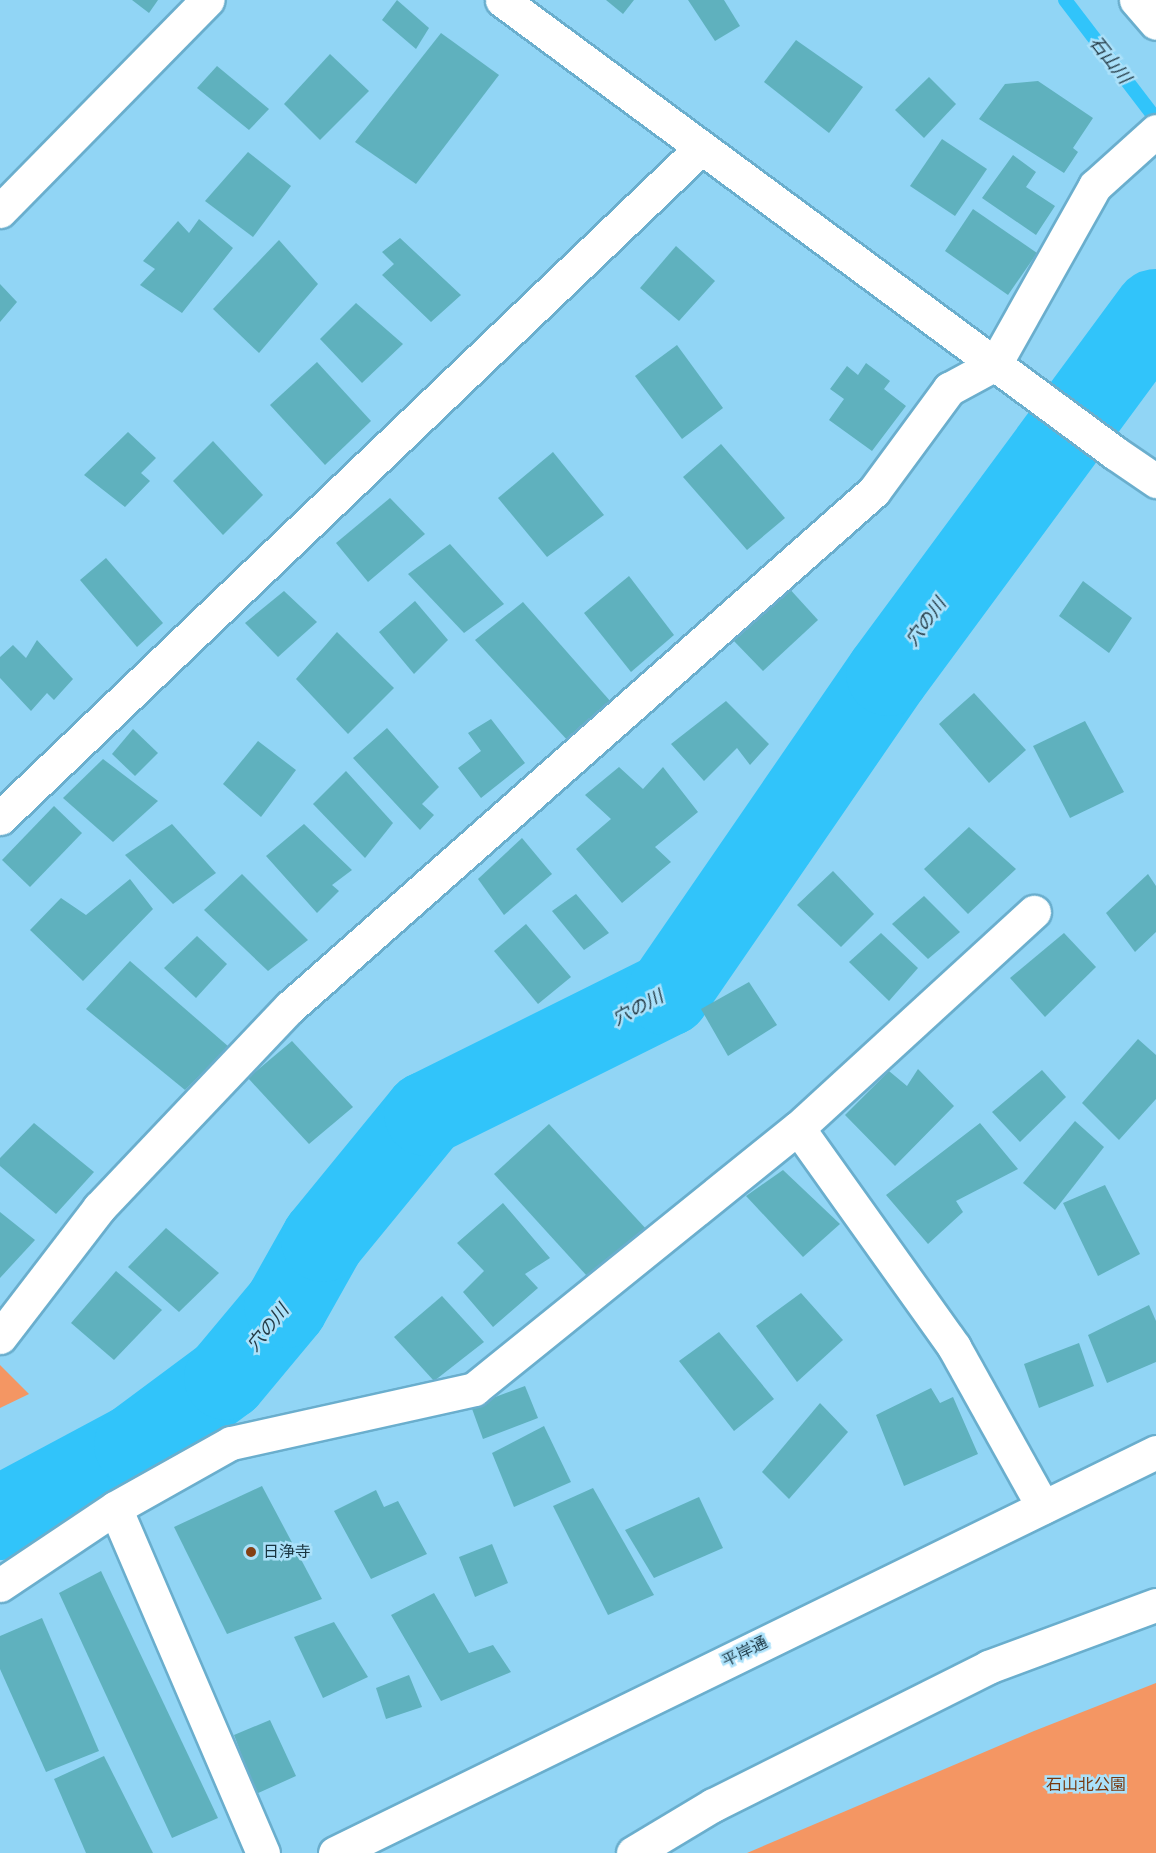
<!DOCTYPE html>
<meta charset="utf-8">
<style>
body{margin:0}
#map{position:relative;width:1156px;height:1853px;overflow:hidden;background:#91d5f5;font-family:Roboto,"Noto Sans JP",sans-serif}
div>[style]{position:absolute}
.green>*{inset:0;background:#f49663}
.stream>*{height:14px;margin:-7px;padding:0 7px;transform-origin:7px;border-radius:7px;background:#31c4fa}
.river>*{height:84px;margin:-42px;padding:0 42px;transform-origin:42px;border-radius:42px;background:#31c4fa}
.building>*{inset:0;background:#5fb1be}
.roads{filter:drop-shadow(2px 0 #6aaecd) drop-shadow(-2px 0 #6aaecd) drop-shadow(0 2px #6aaecd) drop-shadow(0 -2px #6aaecd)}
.street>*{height:33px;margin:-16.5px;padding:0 16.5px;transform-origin:16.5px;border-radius:16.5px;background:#fff}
.secondary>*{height:33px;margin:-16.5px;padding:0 16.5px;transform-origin:16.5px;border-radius:16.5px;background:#fff}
.dots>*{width:16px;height:16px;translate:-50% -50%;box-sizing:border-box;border:3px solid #abe1fa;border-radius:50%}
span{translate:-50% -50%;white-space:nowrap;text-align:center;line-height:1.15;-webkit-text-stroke:5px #abe1fa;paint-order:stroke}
.poi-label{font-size:16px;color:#193541}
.left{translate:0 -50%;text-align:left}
.street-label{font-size:16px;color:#193541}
.park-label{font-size:16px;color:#77380f}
.water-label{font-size:18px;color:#233944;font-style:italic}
</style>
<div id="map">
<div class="green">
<div style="clip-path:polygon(0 1365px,29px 1394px,0 1408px)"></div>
<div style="clip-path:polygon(1156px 1683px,1156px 1853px,747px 1853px,1034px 1731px)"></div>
</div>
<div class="stream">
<div style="left:1065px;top:0;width:150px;rotate:52.6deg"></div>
</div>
<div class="river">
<div style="left:0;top:1518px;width:154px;rotate:-28.2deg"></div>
<div style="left:136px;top:1445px;width:112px;rotate:-36.7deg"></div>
<div style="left:226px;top:1378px;width:94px;rotate:-50.2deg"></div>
<div style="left:286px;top:1306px;width:76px;rotate:-60.7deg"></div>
<div style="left:323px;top:1240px;width:163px;rotate:-50.7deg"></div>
<div style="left:426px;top:1114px;width:270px;rotate:-26.4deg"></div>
<div style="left:668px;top:994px;width:388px;rotate:-55.5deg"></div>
<div style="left:888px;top:674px;width:451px;rotate:-53.6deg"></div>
</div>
<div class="building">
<div style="clip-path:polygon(132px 0,158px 0,149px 13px)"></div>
<div style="clip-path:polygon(397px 0,429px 28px,416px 49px,382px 20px)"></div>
<div style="clip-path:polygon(606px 0,634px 0,623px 14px)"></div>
<div style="clip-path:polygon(688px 0,724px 0,740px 26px,715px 41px)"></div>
<div style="clip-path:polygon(441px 33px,499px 75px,416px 184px,355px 142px)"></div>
<div style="clip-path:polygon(796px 40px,863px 87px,829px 133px,764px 82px)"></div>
<div style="clip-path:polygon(330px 54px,369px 91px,320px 140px,284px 104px)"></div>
<div style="clip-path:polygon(217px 66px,269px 109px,249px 130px,197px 88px)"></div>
<div style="clip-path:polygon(929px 77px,956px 104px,924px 138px,895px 110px)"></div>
<div style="clip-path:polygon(1038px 81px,1093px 118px,1073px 148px,1078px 152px,1064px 173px,979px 119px,1005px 84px)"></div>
<div style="clip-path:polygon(942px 139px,987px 169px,955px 216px,910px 186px)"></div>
<div style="clip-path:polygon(248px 152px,291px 186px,253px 237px,205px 201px)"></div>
<div style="clip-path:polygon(1013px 155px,1036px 172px,1026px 187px,1055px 206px,1036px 235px,982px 198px)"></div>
<div style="clip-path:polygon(973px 209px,1037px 253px,1008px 295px,945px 251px)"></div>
<div style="clip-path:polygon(199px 219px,233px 248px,182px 313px,140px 285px,155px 269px,143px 261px,178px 221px,189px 233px)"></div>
<div style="clip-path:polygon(400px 238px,461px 295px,431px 322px,382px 275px,394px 264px,382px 252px)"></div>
<div style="clip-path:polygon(279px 240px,318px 284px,259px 353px,213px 309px)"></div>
<div style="clip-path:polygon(676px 246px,715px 281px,679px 321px,640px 288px)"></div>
<div style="clip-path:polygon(0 284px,17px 302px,0 322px)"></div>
<div style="clip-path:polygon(356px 303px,403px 344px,362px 383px,320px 339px)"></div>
<div style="clip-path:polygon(677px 345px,723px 408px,682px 439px,635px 376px)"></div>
<div style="clip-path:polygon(317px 362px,371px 421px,325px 465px,270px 405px)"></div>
<div style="clip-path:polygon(866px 363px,890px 381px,884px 389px,906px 406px,872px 451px,829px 420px,844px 399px,830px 389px,847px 366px,858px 375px)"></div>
<div style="clip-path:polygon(128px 432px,156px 458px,141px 473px,150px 481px,125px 507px,84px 475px)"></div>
<div style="clip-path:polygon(213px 441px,263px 495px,223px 535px,173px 481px)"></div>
<div style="clip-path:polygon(721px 444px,785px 518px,747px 550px,683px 477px)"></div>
<div style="clip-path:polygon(553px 452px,604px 515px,547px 557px,498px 498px)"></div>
<div style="clip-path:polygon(390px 498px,425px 534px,368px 582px,336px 543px)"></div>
<div style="clip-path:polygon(450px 544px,504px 604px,464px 633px,408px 574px)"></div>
<div style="clip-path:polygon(106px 558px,163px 623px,137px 647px,80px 580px)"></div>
<div style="clip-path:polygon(629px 576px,674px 635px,631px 672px,584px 613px)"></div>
<div style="clip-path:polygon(1083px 581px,1132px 618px,1109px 653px,1059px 616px)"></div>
<div style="clip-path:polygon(787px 586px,818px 620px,763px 671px,731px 638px)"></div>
<div style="clip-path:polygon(284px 591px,317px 622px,278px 657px,245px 623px)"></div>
<div style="clip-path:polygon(415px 601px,448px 640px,414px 674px,379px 632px)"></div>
<div style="clip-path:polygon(523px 602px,611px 702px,569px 742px,475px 640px)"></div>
<div style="clip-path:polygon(337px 632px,394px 688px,348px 734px,296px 679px)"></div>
<div style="clip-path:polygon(37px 640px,73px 679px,54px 700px,47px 693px,31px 711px,0 678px,0 657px,13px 645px,26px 658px)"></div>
<div style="clip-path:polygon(974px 693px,1026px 750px,989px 783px,939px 724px)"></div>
<div style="clip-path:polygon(726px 701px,769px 744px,750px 765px,737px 748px,704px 781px,671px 744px)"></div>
<div style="clip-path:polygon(491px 719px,525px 763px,481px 798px,458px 768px,481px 751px,468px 733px)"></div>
<div style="clip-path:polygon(1085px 721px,1124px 792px,1070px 818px,1033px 746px)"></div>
<div style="clip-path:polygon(387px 728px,439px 787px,422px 804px,434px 815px,420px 830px,353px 758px)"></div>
<div style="clip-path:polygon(133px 729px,158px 753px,135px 776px,112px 754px)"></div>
<div style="clip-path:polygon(258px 741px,296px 770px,261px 817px,223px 784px)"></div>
<div style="clip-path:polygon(103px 759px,158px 801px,113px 842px,63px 798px)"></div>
<div style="clip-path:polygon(619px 767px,643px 789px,663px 767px,698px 812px,655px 847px,671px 862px,622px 903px,576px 849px,611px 819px,585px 795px)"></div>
<div style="clip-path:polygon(346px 771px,393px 823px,365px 858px,313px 804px)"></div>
<div style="clip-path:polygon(54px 806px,82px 833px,30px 887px,2px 860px)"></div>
<div style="clip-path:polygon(172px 824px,216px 873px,173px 904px,125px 855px)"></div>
<div style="clip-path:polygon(304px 824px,352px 870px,332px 885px,339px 891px,317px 913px,266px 856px)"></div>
<div style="clip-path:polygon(969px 827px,1016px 869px,968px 914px,924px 869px)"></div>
<div style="clip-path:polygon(522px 838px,552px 874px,504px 915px,478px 879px)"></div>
<div style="clip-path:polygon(833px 871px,874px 914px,841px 947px,797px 905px)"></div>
<div style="clip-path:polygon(242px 874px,308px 940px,268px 971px,204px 910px)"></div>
<div style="clip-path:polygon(1148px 874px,1156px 886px,1156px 932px,1135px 952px,1106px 913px)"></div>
<div style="clip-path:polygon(130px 879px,153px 909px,83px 981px,30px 930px,61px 898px,86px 915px)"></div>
<div style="clip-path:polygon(576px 894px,609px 933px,584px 950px,552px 911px)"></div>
<div style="clip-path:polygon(924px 896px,960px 932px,928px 959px,892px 924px)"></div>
<div style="clip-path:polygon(526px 924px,571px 977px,538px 1004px,494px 951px)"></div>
<div style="clip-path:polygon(881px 933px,918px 968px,889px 1001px,849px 962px)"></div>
<div style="clip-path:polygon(1064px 933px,1096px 967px,1045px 1017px,1010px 978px)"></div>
<div style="clip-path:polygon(197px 936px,227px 964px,196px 998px,164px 968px)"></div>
<div style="clip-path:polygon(130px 961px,229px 1047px,185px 1090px,86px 1009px)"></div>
<div style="clip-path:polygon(749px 982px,777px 1025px,728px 1056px,701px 1009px)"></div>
<div style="clip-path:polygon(1138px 1039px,1156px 1055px,1156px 1099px,1119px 1140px,1082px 1103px)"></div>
<div style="clip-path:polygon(292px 1041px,353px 1107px,309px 1144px,248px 1078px)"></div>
<div style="clip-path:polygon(918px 1069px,954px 1106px,895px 1166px,845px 1115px,889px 1071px,907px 1086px)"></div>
<div style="clip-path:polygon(1042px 1070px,1066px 1097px,1020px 1142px,992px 1112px)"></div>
<div style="clip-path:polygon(1075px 1121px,1104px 1147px,1055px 1210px,1023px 1183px)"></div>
<div style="clip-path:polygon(34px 1123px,94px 1172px,56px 1214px,0 1166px,0 1158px)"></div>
<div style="clip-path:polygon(980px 1123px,1018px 1169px,956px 1201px,963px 1212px,928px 1244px,886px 1195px)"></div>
<div style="clip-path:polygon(549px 1124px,648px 1231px,587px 1276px,494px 1174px)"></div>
<div style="clip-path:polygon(783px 1170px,840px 1224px,803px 1257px,746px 1196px)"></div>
<div style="clip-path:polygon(1105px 1185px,1140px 1254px,1098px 1276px,1063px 1203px)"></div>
<div style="clip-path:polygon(503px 1203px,550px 1258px,525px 1274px,538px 1288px,493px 1327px,463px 1292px,484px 1271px,457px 1243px)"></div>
<div style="clip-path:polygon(0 1212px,35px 1240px,0 1278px)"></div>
<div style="clip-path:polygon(166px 1228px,219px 1273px,179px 1312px,128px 1267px)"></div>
<div style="clip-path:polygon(116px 1271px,162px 1310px,114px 1360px,71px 1323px)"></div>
<div style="clip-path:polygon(801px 1293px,843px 1340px,797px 1382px,756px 1326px)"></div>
<div style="clip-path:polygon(442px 1296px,484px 1342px,434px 1381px,394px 1337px)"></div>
<div style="clip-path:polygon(1149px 1305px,1156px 1321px,1156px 1362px,1107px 1383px,1088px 1335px)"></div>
<div style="clip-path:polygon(719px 1332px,774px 1399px,734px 1431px,679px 1361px)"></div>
<div style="clip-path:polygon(1079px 1343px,1094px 1386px,1039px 1408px,1024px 1364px)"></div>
<div style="clip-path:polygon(525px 1386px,538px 1418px,483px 1439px,471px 1406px)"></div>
<div style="clip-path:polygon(931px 1388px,940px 1403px,953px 1397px,978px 1454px,904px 1486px,876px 1415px)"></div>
<div style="clip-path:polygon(820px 1403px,848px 1432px,789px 1499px,762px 1472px)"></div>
<div style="clip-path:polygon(544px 1426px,571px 1482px,514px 1507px,492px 1453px)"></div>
<div style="clip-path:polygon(262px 1486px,322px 1599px,227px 1634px,174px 1527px)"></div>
<div style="clip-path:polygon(593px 1488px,654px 1595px,608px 1615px,553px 1506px)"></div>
<div style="clip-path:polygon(376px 1490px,384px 1507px,398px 1501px,427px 1554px,371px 1579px,334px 1511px)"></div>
<div style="clip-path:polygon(699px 1497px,723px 1548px,654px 1578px,625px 1530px)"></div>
<div style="clip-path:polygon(492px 1544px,508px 1583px,475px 1597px,459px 1557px)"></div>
<div style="clip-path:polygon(101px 1571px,218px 1818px,172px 1838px,59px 1593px)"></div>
<div style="clip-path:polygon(434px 1593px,469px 1653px,493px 1645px,511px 1672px,441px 1701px,391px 1615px)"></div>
<div style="clip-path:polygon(42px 1618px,99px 1751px,46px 1772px,0 1669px,0 1636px)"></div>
<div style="clip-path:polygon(334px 1622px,368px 1677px,323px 1698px,294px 1637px)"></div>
<div style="clip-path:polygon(409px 1675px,422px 1707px,386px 1719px,376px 1688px)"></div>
<div style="clip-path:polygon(270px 1720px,296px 1776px,256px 1794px,234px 1735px)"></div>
<div style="clip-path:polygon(104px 1756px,153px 1853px,86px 1853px,54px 1779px)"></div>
</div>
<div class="roads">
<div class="street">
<div style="left:502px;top:0;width:762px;rotate:36.46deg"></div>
<div style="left:1115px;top:453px;width:50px;rotate:34.3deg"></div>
<div style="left:1136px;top:0;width:30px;rotate:49deg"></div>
<div style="left:0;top:211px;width:296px;rotate:-45.5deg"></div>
<div style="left:0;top:818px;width:970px;rotate:-43.7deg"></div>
<div style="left:798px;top:1128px;width:320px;rotate:-42.5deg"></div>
<div style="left:0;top:1337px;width:163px;rotate:-52.5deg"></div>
<div style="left:99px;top:1208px;width:277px;rotate:-46.5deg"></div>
<div style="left:290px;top:1007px;width:779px;rotate:-41.46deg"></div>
<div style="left:874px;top:491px;width:127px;rotate:-53.7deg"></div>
<div style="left:949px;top:389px;width:52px;rotate:-28.5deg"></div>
<div style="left:995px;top:364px;width:204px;rotate:-60.7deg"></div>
<div style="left:1095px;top:186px;width:82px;rotate:-42deg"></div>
<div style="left:0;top:1585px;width:138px;rotate:-33.8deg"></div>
<div style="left:263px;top:1853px;width:375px;rotate:-113.2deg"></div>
<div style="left:115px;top:1508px;width:133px;rotate:-29.3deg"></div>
<div style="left:231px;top:1443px;width:249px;rotate:-12.5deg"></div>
<div style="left:474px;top:1389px;width:416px;rotate:-38.9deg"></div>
<div style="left:798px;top:1128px;width:269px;rotate:54.5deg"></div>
<div style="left:954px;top:1347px;width:183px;rotate:60.9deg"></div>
<div style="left:633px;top:1853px;width:93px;rotate:-31deg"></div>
<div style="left:713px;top:1805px;width:308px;rotate:-26.6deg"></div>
<div style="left:988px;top:1667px;width:179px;rotate:-20.3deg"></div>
</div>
<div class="secondary">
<div style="left:335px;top:1853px;width:914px;rotate:-26.03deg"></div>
</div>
</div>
<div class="dots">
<div style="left:251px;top:1552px;background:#844015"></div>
</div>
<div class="poi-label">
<span class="left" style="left:263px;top:1552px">日浄寺</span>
</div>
<div class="street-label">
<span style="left:745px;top:1652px;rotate:-26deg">平岸通</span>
</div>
<div class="park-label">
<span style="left:1086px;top:1785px">石山北公園</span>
</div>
<div class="water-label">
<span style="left:1110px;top:60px;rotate:52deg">石山川</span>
<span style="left:926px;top:622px;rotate:-54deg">穴の川</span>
<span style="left:638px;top:1008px;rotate:-28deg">穴の川</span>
<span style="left:268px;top:1328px;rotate:-51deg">穴の川</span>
</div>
</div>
